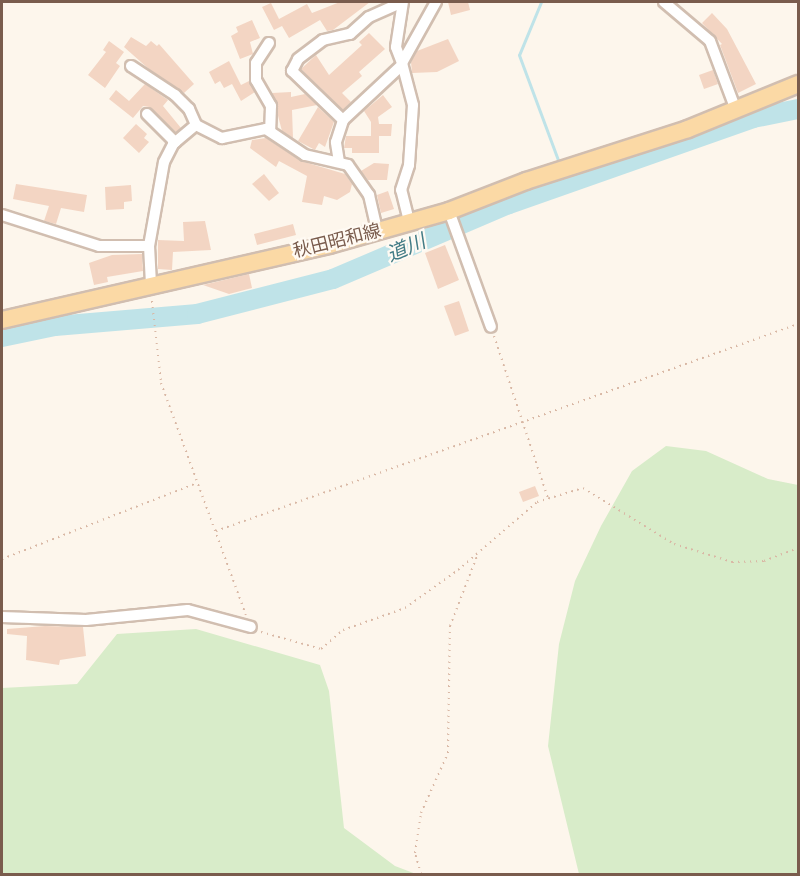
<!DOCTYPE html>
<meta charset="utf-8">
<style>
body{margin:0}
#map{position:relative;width:800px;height:876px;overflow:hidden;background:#fdf6ec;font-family:"Space Grotesk","Noto Sans JP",sans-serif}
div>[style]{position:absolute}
.green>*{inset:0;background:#d8ecc9}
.stream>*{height:3px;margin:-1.5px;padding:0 1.5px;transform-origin:1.5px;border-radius:1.5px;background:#bfe3e8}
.river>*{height:20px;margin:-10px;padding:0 10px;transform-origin:10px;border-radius:10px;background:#bfe3e8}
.building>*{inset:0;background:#f3d5c3}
.path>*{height:2px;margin-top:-1px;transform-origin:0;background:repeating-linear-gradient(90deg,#d9b8a5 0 1.5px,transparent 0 6px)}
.roads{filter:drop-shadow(2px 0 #d1beb0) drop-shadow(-2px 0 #d1beb0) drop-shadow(0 2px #d1beb0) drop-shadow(0 -2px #d1beb0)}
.street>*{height:10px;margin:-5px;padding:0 5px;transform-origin:5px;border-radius:5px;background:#fff}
.primary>*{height:16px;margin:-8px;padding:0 8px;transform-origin:8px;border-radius:8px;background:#fbd9a5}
span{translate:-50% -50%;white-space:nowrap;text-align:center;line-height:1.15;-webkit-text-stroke:4.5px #fffaf3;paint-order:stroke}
.street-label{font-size:18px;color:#7a5c4d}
.water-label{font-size:20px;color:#437c86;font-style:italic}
.frame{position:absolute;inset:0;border:3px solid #7a5c4d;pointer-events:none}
</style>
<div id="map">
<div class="green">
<div style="clip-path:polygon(666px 446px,706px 451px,768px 479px,798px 485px,798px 874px,579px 874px,548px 746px,559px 644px,575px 581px,601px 526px,632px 471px)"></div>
<div style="clip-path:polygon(196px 629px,320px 665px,329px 691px,344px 828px,395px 866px,416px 874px,2px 874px,2px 688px,77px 684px,117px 634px)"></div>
</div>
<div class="stream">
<div style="left:541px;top:2px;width:57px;rotate:112.5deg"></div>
<div style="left:519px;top:55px;width:112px;rotate:69.6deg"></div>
<div style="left:563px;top:180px;width:5px;rotate:68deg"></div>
</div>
<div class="river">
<div style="left:2px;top:337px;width:54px;rotate:-11.7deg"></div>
<div style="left:55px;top:326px;width:143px;rotate:-4.8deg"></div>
<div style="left:197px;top:314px;width:140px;rotate:-14.4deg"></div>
<div style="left:333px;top:279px;width:191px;rotate:-23.1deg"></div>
<div style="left:509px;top:204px;width:259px;rotate:-19.4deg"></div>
<div style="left:753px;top:118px;width:46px;rotate:-11.3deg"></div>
</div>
<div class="building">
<div style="clip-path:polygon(340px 2px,370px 2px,333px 30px,327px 31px,320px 20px,289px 38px,282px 26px,274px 30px,262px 7px,271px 3px,279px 19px,307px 4px,312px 13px)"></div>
<div style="clip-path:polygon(448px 2px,468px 2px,470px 10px,451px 15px)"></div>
<div style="clip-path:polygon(712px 13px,727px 29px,756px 84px,738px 93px,720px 45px,722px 44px,702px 23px)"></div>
<div style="clip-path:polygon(252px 20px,260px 38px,250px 42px,253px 54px,240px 59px,231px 36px,238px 32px,236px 27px)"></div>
<div style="clip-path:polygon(369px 33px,385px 49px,359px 72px,362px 76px,342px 93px,351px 102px,343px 110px,301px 69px,316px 55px,329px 75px,362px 45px,359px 42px)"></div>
<div style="clip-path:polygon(131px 37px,146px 46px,151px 41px,157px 46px,159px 44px,194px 84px,184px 93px,150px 70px,124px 47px)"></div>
<div style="clip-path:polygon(448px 39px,459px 61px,437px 72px,412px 73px,411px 62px,417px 51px)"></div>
<div style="clip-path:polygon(109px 41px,124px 52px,116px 63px,120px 66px,105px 88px,88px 75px,106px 52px,103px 50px)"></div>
<div style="clip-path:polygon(229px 61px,241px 85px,249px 81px,255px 92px,241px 101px,232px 84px,224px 88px,220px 81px,215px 84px,209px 72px)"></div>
<div style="clip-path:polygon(713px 70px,718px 84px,704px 89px,699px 75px)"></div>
<div style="clip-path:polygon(145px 84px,168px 100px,163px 106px,181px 128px,176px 132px,149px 107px,143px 106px,133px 118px,109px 99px,116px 90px,129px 101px)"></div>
<div style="clip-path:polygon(291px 92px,291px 97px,305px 94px,317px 105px,292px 110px,293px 138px,282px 131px,272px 93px)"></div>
<div style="clip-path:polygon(383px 95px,392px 107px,378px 117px,379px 124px,392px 124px,391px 136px,379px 136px,379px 153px,352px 153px,352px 148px,344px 148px,346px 136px,371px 136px,371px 122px,364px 111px)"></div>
<div style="clip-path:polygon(318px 107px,334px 122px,325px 147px,319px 143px,315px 150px,298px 141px)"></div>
<div style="clip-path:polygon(136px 124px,147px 134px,144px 138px,149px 142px,139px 153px,123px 138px)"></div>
<div style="clip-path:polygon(266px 138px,301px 161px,345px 174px,352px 184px,350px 192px,337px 200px,324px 196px,322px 205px,302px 202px,307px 176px,279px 161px,276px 167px,250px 148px,252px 140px)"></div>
<div style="clip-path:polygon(374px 163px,389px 164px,387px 180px,368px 180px,361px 171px)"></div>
<div style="clip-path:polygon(264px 174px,279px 193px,269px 201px,252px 184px)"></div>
<div style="clip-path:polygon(16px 184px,87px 195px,84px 212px,61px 208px,56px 224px,44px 221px,49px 206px,13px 199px)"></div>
<div style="clip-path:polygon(131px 185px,132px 201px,124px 202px,124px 209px,106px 210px,105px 187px)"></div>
<div style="clip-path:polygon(388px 191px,394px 209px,381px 213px,377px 195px)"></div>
<div style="clip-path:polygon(205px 221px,211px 250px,173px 252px,172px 270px,158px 269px,158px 240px,184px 241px,183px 222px)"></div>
<div style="clip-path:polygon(293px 224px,296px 235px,257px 245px,254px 234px)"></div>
<div style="clip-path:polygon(445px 245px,459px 280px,438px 289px,425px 253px)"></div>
<div style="clip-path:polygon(142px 254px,143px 271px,107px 277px,108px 282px,94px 285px,89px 263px,112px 255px)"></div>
<div style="clip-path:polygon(249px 274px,252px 288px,229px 294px,203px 285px)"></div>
<div style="clip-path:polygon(459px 301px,469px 331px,455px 336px,444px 306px)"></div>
<div style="clip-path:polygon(535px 486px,539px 496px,523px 502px,519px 492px)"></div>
<div style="clip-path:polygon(45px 626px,83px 627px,86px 656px,60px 660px,59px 665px,26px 660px,27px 636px,7px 634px,7px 629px)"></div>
</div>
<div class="path">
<div style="left:152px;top:301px;width:82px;rotate:83.7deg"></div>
<div style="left:161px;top:383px;width:247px;rotate:69.9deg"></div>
<div style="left:494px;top:336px;width:171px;rotate:71.6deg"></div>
<div style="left:216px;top:531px;width:618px;rotate:-19.58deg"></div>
<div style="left:2px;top:559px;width:209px;rotate:-21.3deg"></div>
<div style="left:261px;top:632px;width:62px;rotate:15.8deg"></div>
<div style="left:321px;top:649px;width:29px;rotate:-41deg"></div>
<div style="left:343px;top:630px;width:66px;rotate:-19.5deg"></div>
<div style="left:405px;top:608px;width:65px;rotate:-35.6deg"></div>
<div style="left:458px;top:570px;width:104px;rotate:-40.7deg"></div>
<div style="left:537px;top:502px;width:48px;rotate:-16.9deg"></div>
<div style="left:583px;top:488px;width:107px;rotate:31.6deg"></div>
<div style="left:674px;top:544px;width:61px;rotate:17.2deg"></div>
<div style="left:732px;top:562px;width:32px;rotate:-2deg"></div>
<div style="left:764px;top:561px;width:36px;rotate:-21deg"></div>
<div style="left:421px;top:874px;width:22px;rotate:-106deg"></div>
<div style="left:415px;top:853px;width:40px;rotate:-81.5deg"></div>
<div style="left:421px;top:813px;width:66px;rotate:-65.8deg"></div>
<div style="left:448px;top:753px;width:127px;rotate:-89.1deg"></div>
<div style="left:450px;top:626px;width:75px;rotate:-68.9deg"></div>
</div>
<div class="roads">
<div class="street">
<div style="left:664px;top:2px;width:60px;rotate:40.3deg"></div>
<div style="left:710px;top:41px;width:74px;rotate:69.4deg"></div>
<div style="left:269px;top:43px;width:24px;rotate:123deg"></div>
<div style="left:256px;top:63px;width:17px;rotate:90deg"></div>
<div style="left:256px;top:80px;width:30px;rotate:60deg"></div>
<div style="left:271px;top:106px;width:25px;rotate:92deg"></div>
<div style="left:402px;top:63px;width:17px;rotate:-111deg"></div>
<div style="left:396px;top:47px;width:46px;rotate:-81.2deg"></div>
<div style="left:131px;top:66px;width:53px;rotate:33.4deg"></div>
<div style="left:175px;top:95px;width:20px;rotate:45deg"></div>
<div style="left:189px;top:109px;width:17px;rotate:66deg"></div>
<div style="left:147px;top:114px;width:40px;rotate:45deg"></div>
<div style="left:343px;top:120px;width:71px;rotate:-136.1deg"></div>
<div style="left:292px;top:71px;width:13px;rotate:-63deg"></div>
<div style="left:298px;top:59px;width:31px;rotate:-37deg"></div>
<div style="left:323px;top:40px;width:28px;rotate:-13deg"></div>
<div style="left:350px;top:34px;width:25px;rotate:-42deg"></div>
<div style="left:369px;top:17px;width:36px;rotate:-24deg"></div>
<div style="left:339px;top:162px;width:20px;rotate:-99deg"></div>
<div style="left:336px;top:142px;width:23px;rotate:-72deg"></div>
<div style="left:343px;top:120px;width:81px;rotate:-43deg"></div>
<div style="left:449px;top:211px;width:123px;rotate:70.1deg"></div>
<div style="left:2px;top:215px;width:102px;rotate:17.7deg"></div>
<div style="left:99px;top:246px;width:50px"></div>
<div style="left:409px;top:221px;width:32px;rotate:-104deg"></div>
<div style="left:401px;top:190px;width:26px;rotate:-72deg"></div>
<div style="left:409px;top:165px;width:60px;rotate:-86.2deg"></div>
<div style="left:413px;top:105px;width:43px;rotate:-104.7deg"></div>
<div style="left:402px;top:63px;width:70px;rotate:-60.9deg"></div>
<div style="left:151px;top:284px;width:38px;rotate:-93deg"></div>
<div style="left:149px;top:246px;width:85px;rotate:-79.9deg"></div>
<div style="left:164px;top:162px;width:20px;rotate:-63deg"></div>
<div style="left:173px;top:144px;width:30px;rotate:-40deg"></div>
<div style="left:196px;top:125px;width:29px;rotate:27deg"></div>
<div style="left:222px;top:138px;width:45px;rotate:-11.6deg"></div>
<div style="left:266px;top:129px;width:47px;rotate:33.7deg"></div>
<div style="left:305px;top:155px;width:44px;rotate:13.1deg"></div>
<div style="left:348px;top:165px;width:37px;rotate:55deg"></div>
<div style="left:369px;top:195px;width:37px;rotate:77deg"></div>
<div style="left:2px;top:617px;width:84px;rotate:2deg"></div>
<div style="left:86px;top:620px;width:102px;rotate:-5.6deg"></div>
<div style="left:188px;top:610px;width:65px;rotate:15.1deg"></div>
</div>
<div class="primary">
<div style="left:2px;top:320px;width:335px;rotate:-12.9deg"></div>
<div style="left:329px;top:245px;width:125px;rotate:-15.8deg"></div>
<div style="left:449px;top:211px;width:83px;rotate:-21.3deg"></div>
<div style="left:526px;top:181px;width:170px;rotate:-17.8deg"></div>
<div style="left:688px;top:129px;width:119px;rotate:-22.2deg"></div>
</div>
</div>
<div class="street-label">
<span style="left:337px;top:241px;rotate:-14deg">秋田昭和線</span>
</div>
<div class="water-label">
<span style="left:406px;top:248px;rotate:-23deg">道川</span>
</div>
<div class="frame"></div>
</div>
